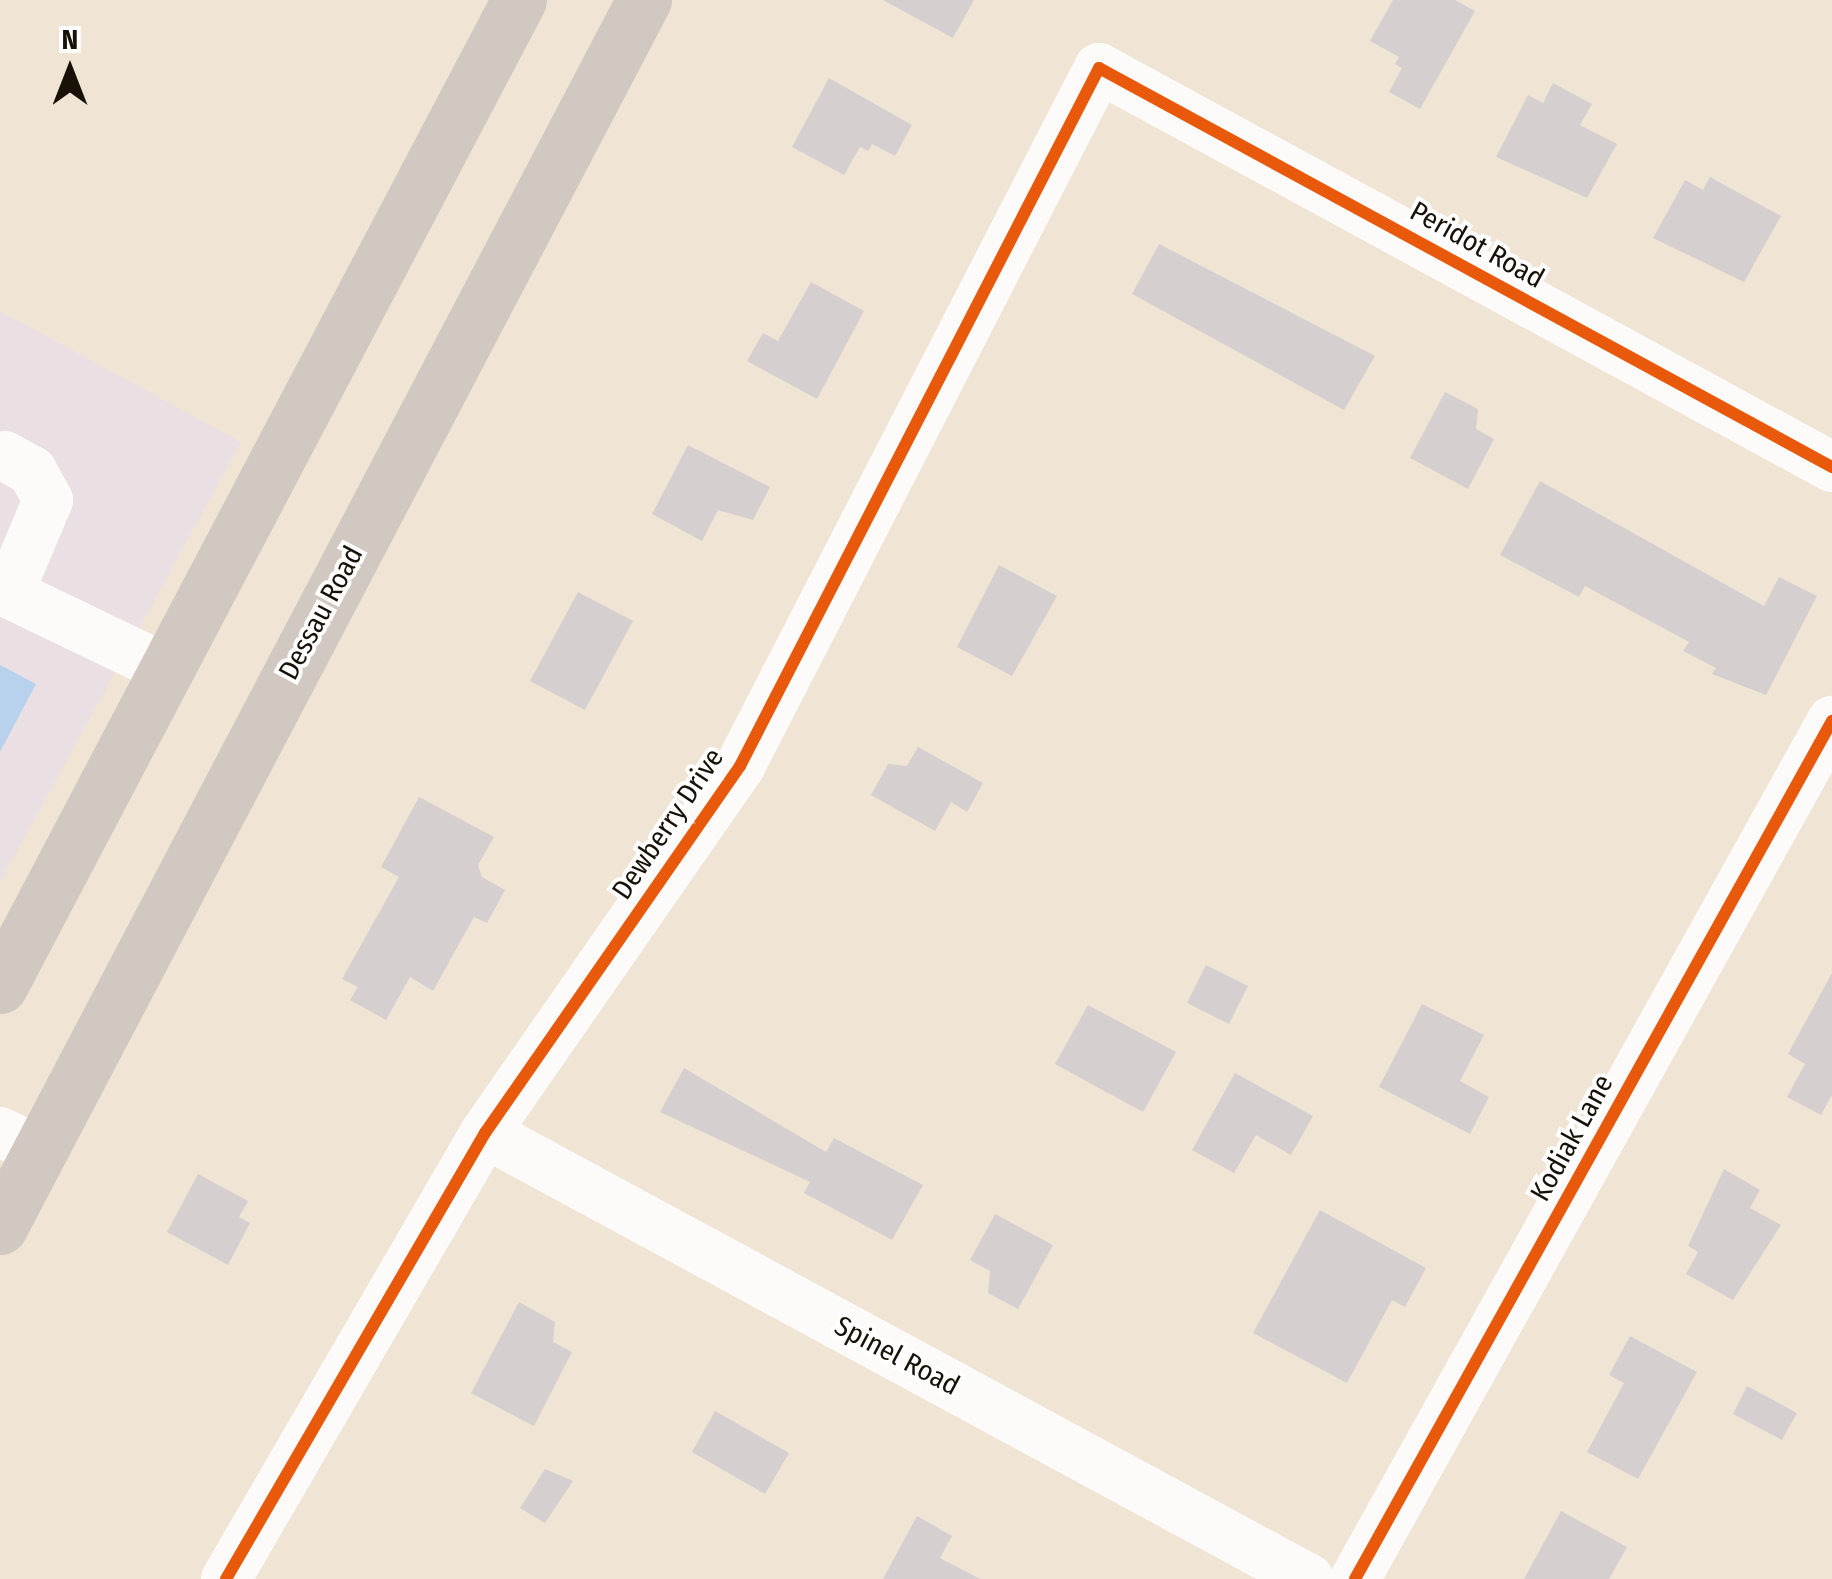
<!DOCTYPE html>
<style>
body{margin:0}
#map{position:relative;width:1832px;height:1579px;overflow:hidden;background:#f0e4d4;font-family:"Fira Sans Condensed",sans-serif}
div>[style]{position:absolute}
.commercial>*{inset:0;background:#eadfe3}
.water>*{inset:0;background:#b8d2ee}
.building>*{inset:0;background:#d5d0cf}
.minor>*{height:50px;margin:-25px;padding:0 25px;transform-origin:25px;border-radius:25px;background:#fdfbf9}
.major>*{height:55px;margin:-27.5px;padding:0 27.5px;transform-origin:27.5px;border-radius:27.5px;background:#d0c8c1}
.cycleway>*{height:12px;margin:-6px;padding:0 6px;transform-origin:6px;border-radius:6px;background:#e8590c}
span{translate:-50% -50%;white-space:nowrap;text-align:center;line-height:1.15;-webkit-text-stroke:8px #fff;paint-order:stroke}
.street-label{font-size:28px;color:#181107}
.north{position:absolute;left:20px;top:20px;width:100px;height:100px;-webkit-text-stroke:8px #fff;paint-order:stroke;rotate:0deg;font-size:28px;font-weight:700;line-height:40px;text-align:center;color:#181107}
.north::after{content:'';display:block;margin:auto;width:35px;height:45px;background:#181107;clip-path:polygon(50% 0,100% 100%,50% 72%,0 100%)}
</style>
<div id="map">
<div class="commercial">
<div style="clip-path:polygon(0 311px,241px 442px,0 882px)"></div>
</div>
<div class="water">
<div style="clip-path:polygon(0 665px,36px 684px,0 752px)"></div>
</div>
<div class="building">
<div style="clip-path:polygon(883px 0,974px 0,953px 38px)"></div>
<div style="clip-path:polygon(1393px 0,1455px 0,1475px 11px,1420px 109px,1389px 92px,1402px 68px,1395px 64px,1399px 57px,1370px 41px)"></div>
<div style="clip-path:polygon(829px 78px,912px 125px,895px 156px,872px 144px,868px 151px,860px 147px,844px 175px,792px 147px)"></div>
<div style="clip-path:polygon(1553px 83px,1592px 104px,1580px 125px,1617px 144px,1587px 198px,1496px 157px,1528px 95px,1543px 103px)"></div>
<div style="clip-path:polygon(1710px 177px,1781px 216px,1744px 282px,1653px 238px,1685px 180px,1703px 190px)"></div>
<div style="clip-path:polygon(1159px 244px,1375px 356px,1344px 410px,1132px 294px)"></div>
<div style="clip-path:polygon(811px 282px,864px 311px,817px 399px,747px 361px,763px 333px,778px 341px)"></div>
<div style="clip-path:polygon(1445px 392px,1478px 409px,1476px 429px,1494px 439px,1468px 489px,1410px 458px)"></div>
<div style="clip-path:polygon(688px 445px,770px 487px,753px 520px,718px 510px,702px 541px,652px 514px)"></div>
<div style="clip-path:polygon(1540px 481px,1764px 606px,1779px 577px,1817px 596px,1766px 695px,1712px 674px,1716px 668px,1683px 651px,1689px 642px,1585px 586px,1579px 597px,1500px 555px)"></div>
<div style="clip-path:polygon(999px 565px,1057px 596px,1012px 676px,957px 647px)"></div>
<div style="clip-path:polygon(578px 592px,633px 621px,585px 710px,530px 681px)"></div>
<div style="clip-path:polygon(918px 747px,983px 783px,967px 812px,951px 802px,935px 831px,871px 795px,888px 764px,907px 766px)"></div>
<div style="clip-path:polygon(419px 797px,494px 837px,478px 865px,482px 877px,505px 890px,487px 923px,474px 917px,433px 991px,410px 977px,386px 1020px,350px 1000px,358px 987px,342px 979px,399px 877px,381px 867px)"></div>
<div style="clip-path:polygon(1206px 965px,1248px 986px,1229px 1024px,1187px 1003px)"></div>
<div style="clip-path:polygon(1832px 973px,1832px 1095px,1821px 1115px,1787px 1097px,1805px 1064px,1788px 1054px)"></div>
<div style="clip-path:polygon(1422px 1004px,1484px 1035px,1460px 1081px,1489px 1097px,1470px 1134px,1379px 1087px)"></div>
<div style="clip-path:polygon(1088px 1005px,1176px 1052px,1143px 1112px,1055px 1064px)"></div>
<div style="clip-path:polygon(684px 1068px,826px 1152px,834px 1138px,923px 1185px,892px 1240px,804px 1193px,810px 1182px,660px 1112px)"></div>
<div style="clip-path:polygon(1235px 1073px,1313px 1116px,1291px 1155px,1256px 1135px,1234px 1173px,1192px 1150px)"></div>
<div style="clip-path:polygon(1724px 1169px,1760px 1190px,1750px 1208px,1781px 1225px,1733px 1300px,1686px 1274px,1698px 1252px,1688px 1246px)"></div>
<div style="clip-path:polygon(198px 1174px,248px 1201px,239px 1217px,250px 1223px,228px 1265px,167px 1232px)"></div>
<div style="clip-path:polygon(1320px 1210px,1426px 1268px,1405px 1307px,1392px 1300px,1347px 1383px,1253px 1333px)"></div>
<div style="clip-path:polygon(995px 1214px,1053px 1245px,1018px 1309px,988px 1293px,990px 1271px,970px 1260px)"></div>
<div style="clip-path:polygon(519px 1302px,555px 1322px,553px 1342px,572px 1352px,534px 1426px,471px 1393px)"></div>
<div style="clip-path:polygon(1630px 1336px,1697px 1372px,1638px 1479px,1587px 1452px,1624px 1383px,1609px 1375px)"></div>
<div style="clip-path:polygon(1747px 1386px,1797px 1413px,1782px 1440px,1733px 1414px)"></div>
<div style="clip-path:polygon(715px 1411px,789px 1453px,765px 1494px,692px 1452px)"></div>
<div style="clip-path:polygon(545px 1469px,573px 1481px,545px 1523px,520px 1508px)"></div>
<div style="clip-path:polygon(1561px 1511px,1627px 1547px,1609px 1579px,1524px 1579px)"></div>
<div style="clip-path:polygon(917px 1516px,952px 1536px,940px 1558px,980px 1579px,883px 1579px)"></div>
</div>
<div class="minor">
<div style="left:5px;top:456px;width:31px;rotate:29deg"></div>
<div style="left:32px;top:471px;width:33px;rotate:61deg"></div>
<div style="left:48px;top:500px;width:101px;rotate:112.8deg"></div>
<div style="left:0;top:589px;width:187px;rotate:25.7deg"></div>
<div style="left:0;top:1132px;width:42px;rotate:25.3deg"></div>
<div style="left:485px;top:1133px;width:937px;rotate:28.43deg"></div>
<div style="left:226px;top:1579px;width:516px;rotate:-59.86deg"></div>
<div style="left:485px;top:1133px;width:447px;rotate:-55.2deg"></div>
<div style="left:740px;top:766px;width:785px;rotate:-62.78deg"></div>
<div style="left:1099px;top:68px;width:835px;rotate:28.56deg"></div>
<div style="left:1355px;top:1579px;width:982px;rotate:-60.93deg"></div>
</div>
<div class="major">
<div style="left:0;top:986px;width:1114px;rotate:-62.24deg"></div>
<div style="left:0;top:1227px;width:1386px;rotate:-62.31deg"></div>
</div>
<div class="cycleway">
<div style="left:226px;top:1579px;width:516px;rotate:-59.86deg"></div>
<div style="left:485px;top:1133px;width:447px;rotate:-55.2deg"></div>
<div style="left:740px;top:766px;width:785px;rotate:-62.78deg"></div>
<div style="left:1099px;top:68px;width:835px;rotate:28.56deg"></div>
<div style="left:1355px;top:1579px;width:982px;rotate:-60.93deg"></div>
</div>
<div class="street-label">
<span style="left:1477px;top:245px;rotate:29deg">Peridot Road</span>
<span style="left:321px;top:613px;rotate:-62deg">Dessau Road</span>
<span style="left:668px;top:824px;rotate:-56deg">Dewberry Drive</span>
<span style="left:1572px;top:1138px;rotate:-61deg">Kodiak Lane</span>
<span style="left:897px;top:1356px;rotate:28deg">Spinel Road</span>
</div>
<div class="north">N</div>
</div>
